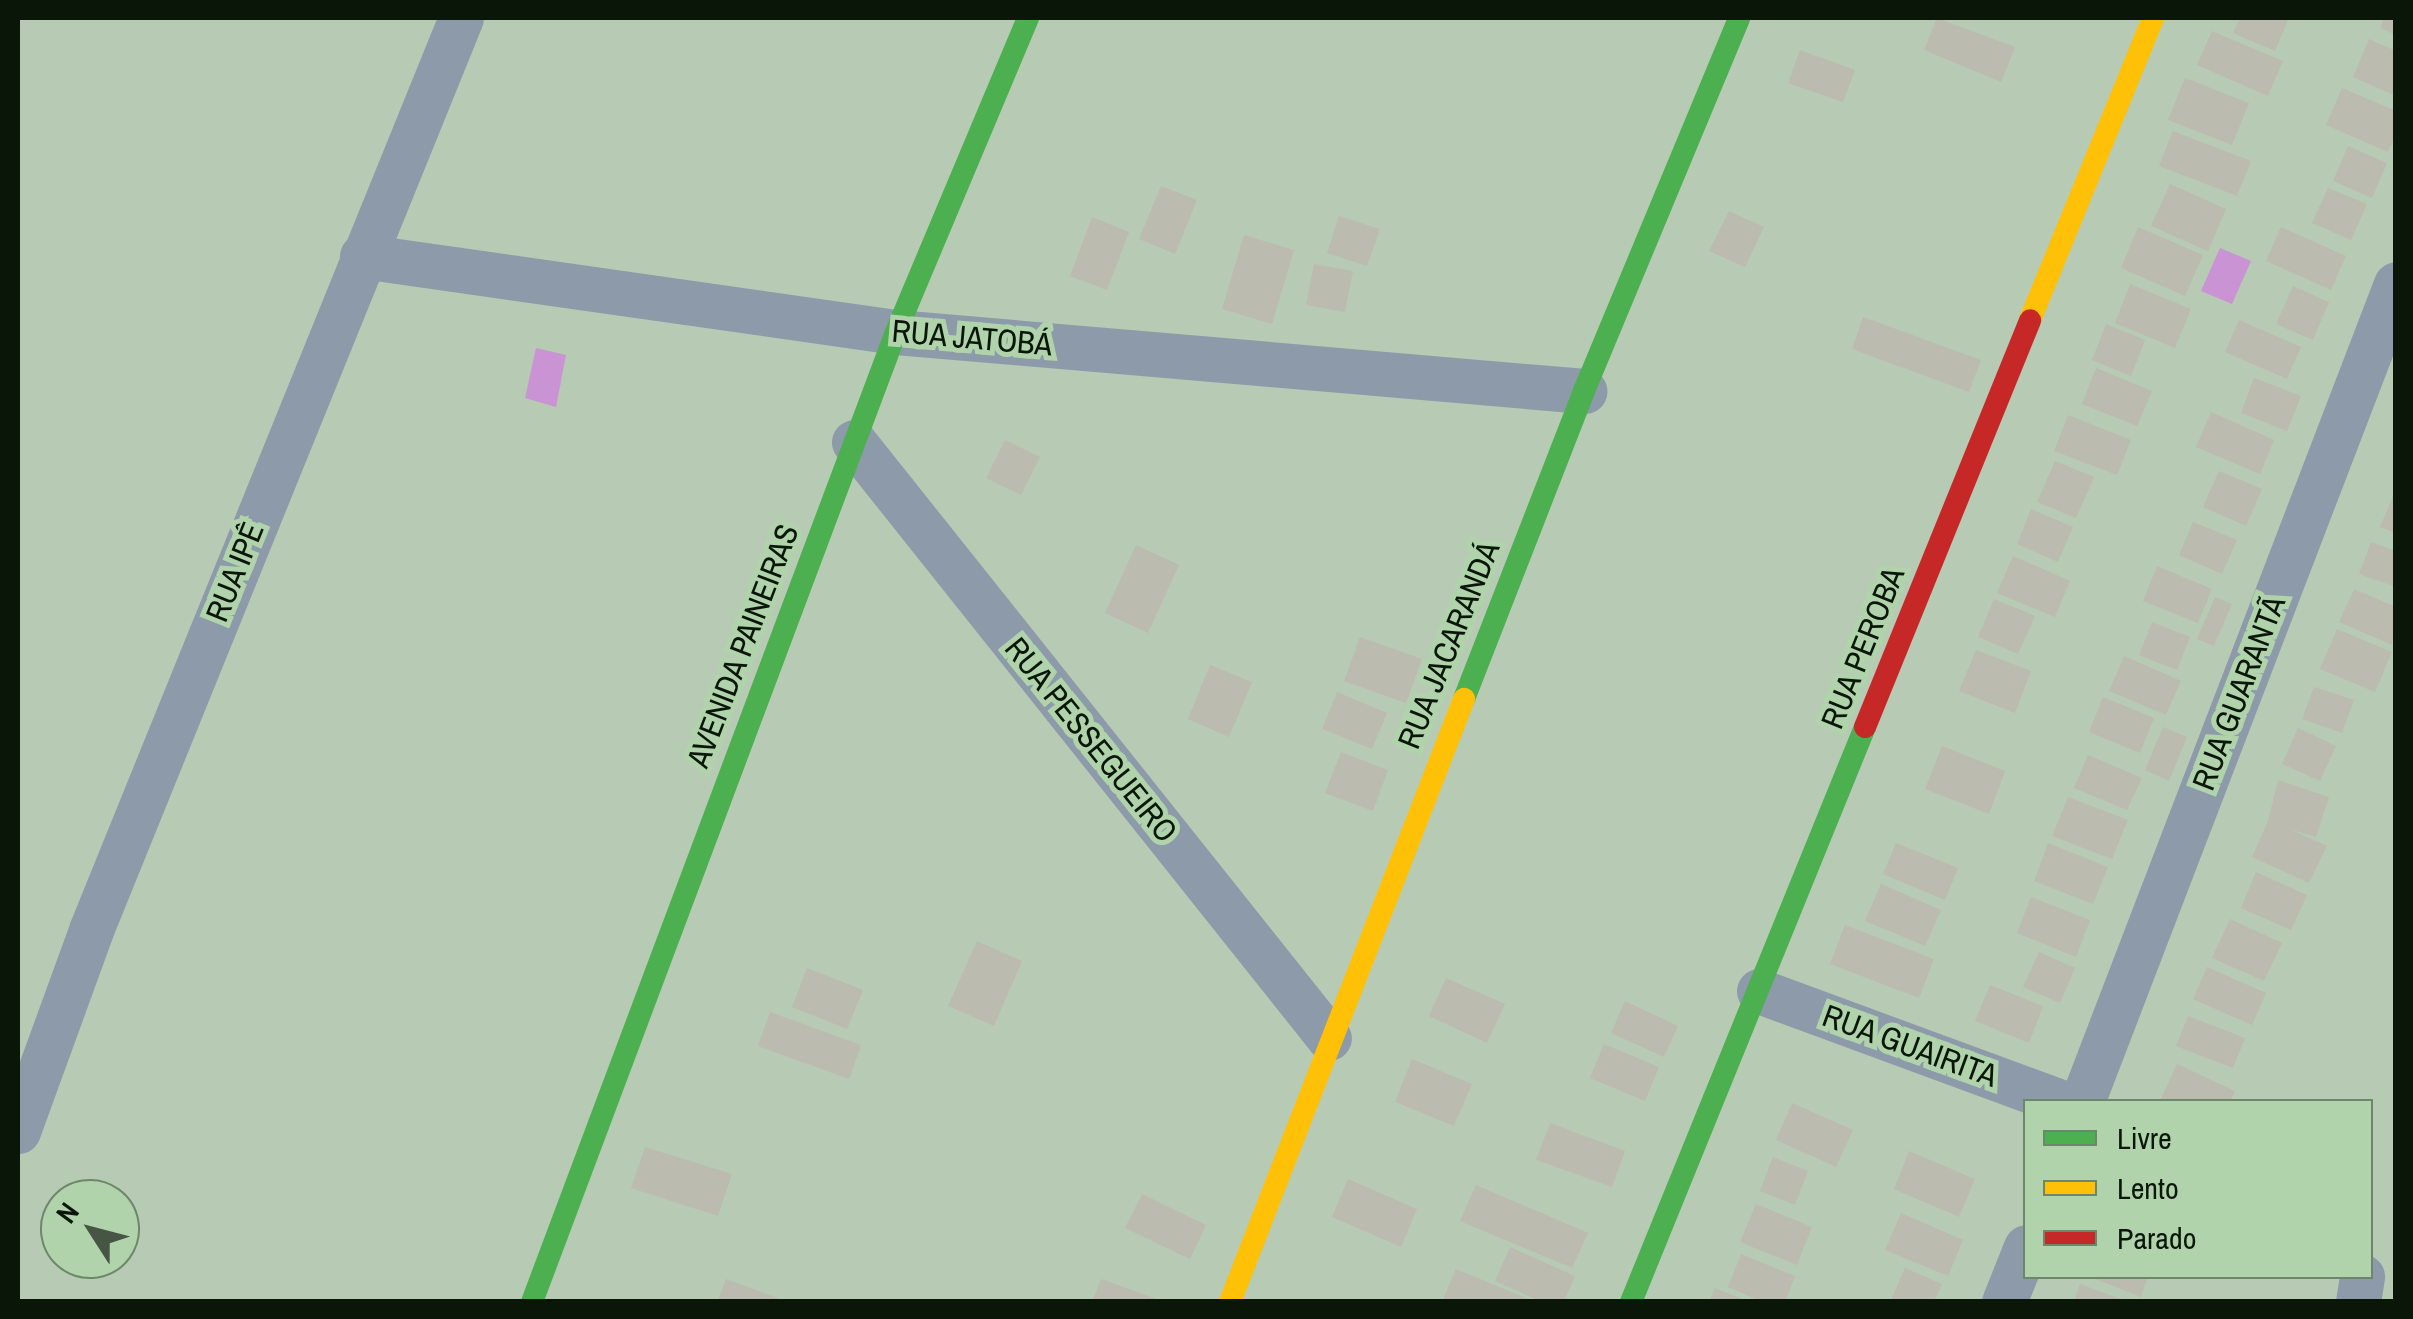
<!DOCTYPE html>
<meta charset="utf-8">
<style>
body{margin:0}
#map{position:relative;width:2413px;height:1319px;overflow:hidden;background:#b7cab4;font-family:"Archivo Narrow",sans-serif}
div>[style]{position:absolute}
.water>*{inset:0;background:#ca93d3}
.building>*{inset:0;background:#bcbbb0}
.street>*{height:45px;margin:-22.5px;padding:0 22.5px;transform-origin:22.5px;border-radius:22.5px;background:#8d9aa9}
.fast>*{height:22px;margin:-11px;padding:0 11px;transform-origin:11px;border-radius:11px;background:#4caf50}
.slow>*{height:22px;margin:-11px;padding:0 11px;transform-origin:11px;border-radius:11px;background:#ffc107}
.jam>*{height:22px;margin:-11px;padding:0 11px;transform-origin:11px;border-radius:11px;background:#c62828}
span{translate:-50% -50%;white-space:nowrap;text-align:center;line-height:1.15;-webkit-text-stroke:10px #b0d3ab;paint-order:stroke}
.street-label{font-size:32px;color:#091608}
.frame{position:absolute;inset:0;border:20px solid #091608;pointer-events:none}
.legend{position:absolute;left:2023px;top:1099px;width:350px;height:180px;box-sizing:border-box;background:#b0d3ab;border:2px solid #6d876a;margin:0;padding:12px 18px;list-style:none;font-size:30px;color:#091608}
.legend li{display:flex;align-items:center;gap:20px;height:50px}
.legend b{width:50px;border:2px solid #6d876a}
.north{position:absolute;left:40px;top:1179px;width:100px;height:100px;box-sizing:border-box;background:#b0d3ab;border:2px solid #6d876a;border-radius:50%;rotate:306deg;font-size:28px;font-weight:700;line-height:40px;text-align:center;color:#091608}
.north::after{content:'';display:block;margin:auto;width:35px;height:45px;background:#465544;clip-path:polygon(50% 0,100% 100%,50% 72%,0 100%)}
</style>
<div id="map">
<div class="water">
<div style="clip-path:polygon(2220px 248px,2251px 261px,2232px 304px,2201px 291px)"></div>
<div style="clip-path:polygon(536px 348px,566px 355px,556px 407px,525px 398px)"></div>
</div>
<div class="building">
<div style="clip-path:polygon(1937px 18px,2015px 47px,2001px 82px,1924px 50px)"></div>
<div style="clip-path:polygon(2240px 18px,2289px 18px,2275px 51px,2233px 33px)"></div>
<div style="clip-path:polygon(2384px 18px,2396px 18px,2396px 35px,2380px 28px)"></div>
<div style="clip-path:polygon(2212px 31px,2283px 61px,2268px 96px,2197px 65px)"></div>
<div style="clip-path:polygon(2369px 39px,2396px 51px,2396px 96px,2353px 77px)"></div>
<div style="clip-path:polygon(1800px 50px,1855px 70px,1843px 102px,1788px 83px)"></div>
<div style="clip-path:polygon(2185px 78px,2249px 103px,2232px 145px,2168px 120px)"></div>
<div style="clip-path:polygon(2342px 88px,2396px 111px,2396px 135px,2388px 152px,2326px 125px)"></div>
<div style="clip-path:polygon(2173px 131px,2251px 161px,2237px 196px,2159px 166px)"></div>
<div style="clip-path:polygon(2348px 146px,2387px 163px,2372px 198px,2333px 181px)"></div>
<div style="clip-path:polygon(2170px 184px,2226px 209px,2208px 251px,2151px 226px)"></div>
<div style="clip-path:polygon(1161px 186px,1197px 200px,1175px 254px,1139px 239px)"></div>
<div style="clip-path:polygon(2328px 188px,2367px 204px,2351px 240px,2312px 223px)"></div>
<div style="clip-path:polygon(1729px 211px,1764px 227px,1745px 267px,1709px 251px)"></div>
<div style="clip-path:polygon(1339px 216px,1380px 229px,1367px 266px,1327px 253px)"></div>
<div style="clip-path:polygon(1092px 217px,1129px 232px,1107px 290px,1070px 276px)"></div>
<div style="clip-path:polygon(2138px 227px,2203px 255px,2185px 296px,2121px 268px)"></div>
<div style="clip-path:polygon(2281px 227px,2346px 256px,2331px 290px,2266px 261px)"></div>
<div style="clip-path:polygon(1244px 235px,1294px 250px,1272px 324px,1222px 309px)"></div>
<div style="clip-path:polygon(1314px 264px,1353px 271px,1345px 312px,1306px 305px)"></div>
<div style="clip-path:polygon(2130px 284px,2191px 309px,2175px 348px,2115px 323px)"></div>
<div style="clip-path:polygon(2293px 286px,2329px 302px,2313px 340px,2276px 324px)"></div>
<div style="clip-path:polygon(1863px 317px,1981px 360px,1969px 392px,1852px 349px)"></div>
<div style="clip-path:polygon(2239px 320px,2301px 347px,2287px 379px,2225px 352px)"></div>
<div style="clip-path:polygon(2106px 324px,2145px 340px,2131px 376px,2092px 360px)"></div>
<div style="clip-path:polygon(2096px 368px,2152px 391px,2137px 426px,2082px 404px)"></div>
<div style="clip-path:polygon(2254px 378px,2301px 396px,2287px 431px,2241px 413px)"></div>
<div style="clip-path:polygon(2211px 412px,2274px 440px,2260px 474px,2196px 447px)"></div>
<div style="clip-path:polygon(2068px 415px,2131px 440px,2117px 475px,2054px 451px)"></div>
<div style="clip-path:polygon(1005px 440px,1040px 457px,1021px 495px,986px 478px)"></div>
<div style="clip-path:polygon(2055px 461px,2094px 477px,2076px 518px,2037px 502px)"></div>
<div style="clip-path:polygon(2219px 471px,2262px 489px,2246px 526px,2203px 507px)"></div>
<div style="clip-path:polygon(2396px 489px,2396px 533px,2380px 527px)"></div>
<div style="clip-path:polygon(2031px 509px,2073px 527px,2058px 562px,2017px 544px)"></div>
<div style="clip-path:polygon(2193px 522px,2237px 540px,2222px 574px,2179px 555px)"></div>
<div style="clip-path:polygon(2371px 542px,2396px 551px,2396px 587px,2359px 574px)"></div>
<div style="clip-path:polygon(1136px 545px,1179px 565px,1148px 633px,1105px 613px)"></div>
<div style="clip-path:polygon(2013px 556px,2070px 581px,2055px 617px,1997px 593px)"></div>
<div style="clip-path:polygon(2157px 566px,2212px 589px,2198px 623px,2143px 601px)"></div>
<div style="clip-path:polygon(2354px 589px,2396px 607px,2392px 645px,2339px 622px)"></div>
<div style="clip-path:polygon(2215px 597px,2232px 604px,2214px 646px,2197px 639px)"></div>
<div style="clip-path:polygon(1994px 599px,2035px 616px,2018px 654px,1978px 637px)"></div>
<div style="clip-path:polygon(2152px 622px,2190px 637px,2177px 670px,2139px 655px)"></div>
<div style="clip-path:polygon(2337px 629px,2392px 652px,2375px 692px,2320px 669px)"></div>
<div style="clip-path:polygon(1360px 637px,1422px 659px,1406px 703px,1344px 681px)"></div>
<div style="clip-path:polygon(1976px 650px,2031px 671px,2015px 713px,1959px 691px)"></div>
<div style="clip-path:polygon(2124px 656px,2181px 681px,2166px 715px,2109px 691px)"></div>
<div style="clip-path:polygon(1210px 665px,1252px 682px,1229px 737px,1188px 719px)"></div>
<div style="clip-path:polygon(2314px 687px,2354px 700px,2342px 733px,2302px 719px)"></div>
<div style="clip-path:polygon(1337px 692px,1387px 713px,1372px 749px,1322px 729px)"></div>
<div style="clip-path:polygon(2103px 697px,2154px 718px,2140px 753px,2089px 732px)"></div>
<div style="clip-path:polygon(2163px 727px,2187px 737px,2169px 781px,2145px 770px)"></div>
<div style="clip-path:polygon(2298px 728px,2336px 746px,2320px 781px,2282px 764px)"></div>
<div style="clip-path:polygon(1942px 746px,2005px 771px,1989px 814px,1925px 789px)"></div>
<div style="clip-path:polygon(1341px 752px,1388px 770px,1373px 811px,1325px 793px)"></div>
<div style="clip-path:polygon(2088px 755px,2142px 778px,2127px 810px,2074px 788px)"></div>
<div style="clip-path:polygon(2278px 780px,2329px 797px,2316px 837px,2289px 829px,2327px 846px,2309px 883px,2252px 857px,2268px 821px)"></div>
<div style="clip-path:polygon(2068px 797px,2128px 820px,2112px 859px,2052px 836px)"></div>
<div style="clip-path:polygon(1896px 843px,1958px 868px,1945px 900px,1883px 874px)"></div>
<div style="clip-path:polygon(2048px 843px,2108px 867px,2093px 904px,2034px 881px)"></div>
<div style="clip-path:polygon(2256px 872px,2307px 895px,2291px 930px,2241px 908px)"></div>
<div style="clip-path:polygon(1881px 884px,1941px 910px,1925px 946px,1865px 921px)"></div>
<div style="clip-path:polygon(2031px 897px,2090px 920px,2076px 957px,2017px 933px)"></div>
<div style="clip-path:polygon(2230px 919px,2282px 943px,2264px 981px,2212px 958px)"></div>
<div style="clip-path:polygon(1845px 925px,1934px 959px,1919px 998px,1830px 964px)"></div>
<div style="clip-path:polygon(977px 941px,1022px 961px,994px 1026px,948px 1006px)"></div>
<div style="clip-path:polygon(2039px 952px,2075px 968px,2060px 1003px,2023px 987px)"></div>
<div style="clip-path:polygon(2207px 967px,2266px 993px,2252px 1025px,2193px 999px)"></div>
<div style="clip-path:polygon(807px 968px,863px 990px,847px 1029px,792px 1007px)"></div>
<div style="clip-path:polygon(1446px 978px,1505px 1004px,1487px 1043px,1429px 1016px)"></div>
<div style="clip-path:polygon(1990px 985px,2043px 1006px,2029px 1043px,1975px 1021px)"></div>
<div style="clip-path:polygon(1625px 1001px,1678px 1026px,1664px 1057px,1611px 1033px)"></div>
<div style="clip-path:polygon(770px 1012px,861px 1045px,849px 1079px,758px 1046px)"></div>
<div style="clip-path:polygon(2188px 1016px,2245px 1038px,2233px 1068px,2176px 1046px)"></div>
<div style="clip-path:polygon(1604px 1044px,1659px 1067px,1645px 1101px,1590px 1078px)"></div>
<div style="clip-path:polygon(1412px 1059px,1472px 1084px,1454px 1126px,1395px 1102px)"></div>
<div style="clip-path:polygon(2177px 1064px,2235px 1091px,2230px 1102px,2161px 1099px)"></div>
<div style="clip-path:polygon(1792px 1103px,1853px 1130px,1836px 1167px,1776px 1140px)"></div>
<div style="clip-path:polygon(1550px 1123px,1625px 1151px,1612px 1187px,1536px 1160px)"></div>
<div style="clip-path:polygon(645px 1147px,732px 1174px,718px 1216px,631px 1188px)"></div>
<div style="clip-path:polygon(1909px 1151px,1975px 1179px,1959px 1217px,1894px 1189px)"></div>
<div style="clip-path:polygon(1773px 1157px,1808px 1171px,1795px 1205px,1760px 1191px)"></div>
<div style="clip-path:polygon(1348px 1179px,1417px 1209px,1401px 1247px,1332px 1217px)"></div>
<div style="clip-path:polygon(1476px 1185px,1588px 1233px,1572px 1268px,1460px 1221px)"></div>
<div style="clip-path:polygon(1142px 1194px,1206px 1225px,1190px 1259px,1125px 1228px)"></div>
<div style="clip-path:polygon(1756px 1204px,1812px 1227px,1797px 1265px,1740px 1242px)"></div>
<div style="clip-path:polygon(1901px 1213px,1963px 1240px,1948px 1276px,1885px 1250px)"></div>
<div style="clip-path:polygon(1510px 1247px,1575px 1276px,1564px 1302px,1542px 1302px,1495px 1281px)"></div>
<div style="clip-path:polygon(1741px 1254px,1795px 1276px,1785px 1302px,1762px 1302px,1728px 1287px)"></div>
<div style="clip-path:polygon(1905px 1268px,1942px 1284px,1934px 1302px,1890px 1302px)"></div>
<div style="clip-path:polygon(1456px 1269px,1533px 1301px,1533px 1302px,1442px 1302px)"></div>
<div style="clip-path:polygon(2088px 1276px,2148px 1276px,2141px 1297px)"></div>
<div style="clip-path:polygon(726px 1279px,785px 1301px,785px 1302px,717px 1302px)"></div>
<div style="clip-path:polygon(1101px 1279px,1162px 1301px,1162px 1302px,1092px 1302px)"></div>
<div style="clip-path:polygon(2080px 1284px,2126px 1301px,2126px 1302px,2074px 1302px)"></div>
<div style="clip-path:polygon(1715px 1288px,1747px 1301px,1747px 1302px,1709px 1302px)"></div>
</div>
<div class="street">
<div style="left:362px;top:256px;width:539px;rotate:8.1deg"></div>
<div style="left:896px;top:332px;width:691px;rotate:4.9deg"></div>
<div style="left:854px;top:442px;width:762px;rotate:51.45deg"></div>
<div style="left:1759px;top:991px;width:322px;rotate:20.2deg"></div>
<div style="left:2082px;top:1102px;width:876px;rotate:-69deg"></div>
<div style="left:18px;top:1131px;width:214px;rotate:-70deg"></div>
<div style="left:91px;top:930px;width:984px;rotate:-67.92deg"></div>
<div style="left:2004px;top:1302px;width:59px;rotate:-68.2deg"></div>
<div style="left:2358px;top:1302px;width:26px;rotate:-81deg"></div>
</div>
<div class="fast">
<div style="left:1464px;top:699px;width:331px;rotate:-68.7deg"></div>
<div style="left:1584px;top:391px;width:404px;rotate:-67.4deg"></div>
<div style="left:532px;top:1302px;width:1036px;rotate:-69.43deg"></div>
<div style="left:896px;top:332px;width:341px;rotate:-67.2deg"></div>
<div style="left:1631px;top:1302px;width:621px;rotate:-67.86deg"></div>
</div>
<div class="slow">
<div style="left:2030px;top:320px;width:326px;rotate:-67.8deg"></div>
<div style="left:1230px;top:1302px;width:647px;rotate:-68.79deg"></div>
</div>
<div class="jam">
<div style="left:1865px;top:727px;width:439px;rotate:-67.9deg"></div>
</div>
<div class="street-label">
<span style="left:972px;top:338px;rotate:5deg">RUA JATOBÁ</span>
<span style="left:235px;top:572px;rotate:-68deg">RUA IPÊ</span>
<span style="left:1449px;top:645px;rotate:-68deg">RUA JACARANDÁ</span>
<span style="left:743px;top:646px;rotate:-69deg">AVENIDA PAINEIRAS</span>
<span style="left:1863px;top:648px;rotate:-68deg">RUA PEROBA</span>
<span style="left:2239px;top:693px;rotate:-69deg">RUA GUARANTÃ</span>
<span style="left:1091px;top:740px;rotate:51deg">RUA PESSEGUEIRO</span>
<span style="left:1910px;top:1046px;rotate:20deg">RUA GUAIRITA</span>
</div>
<div class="frame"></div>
<ul class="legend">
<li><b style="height:12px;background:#4caf50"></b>Livre</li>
<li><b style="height:12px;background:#ffc107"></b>Lento</li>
<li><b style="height:12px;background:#c62828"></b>Parado</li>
</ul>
<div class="north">N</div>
</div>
